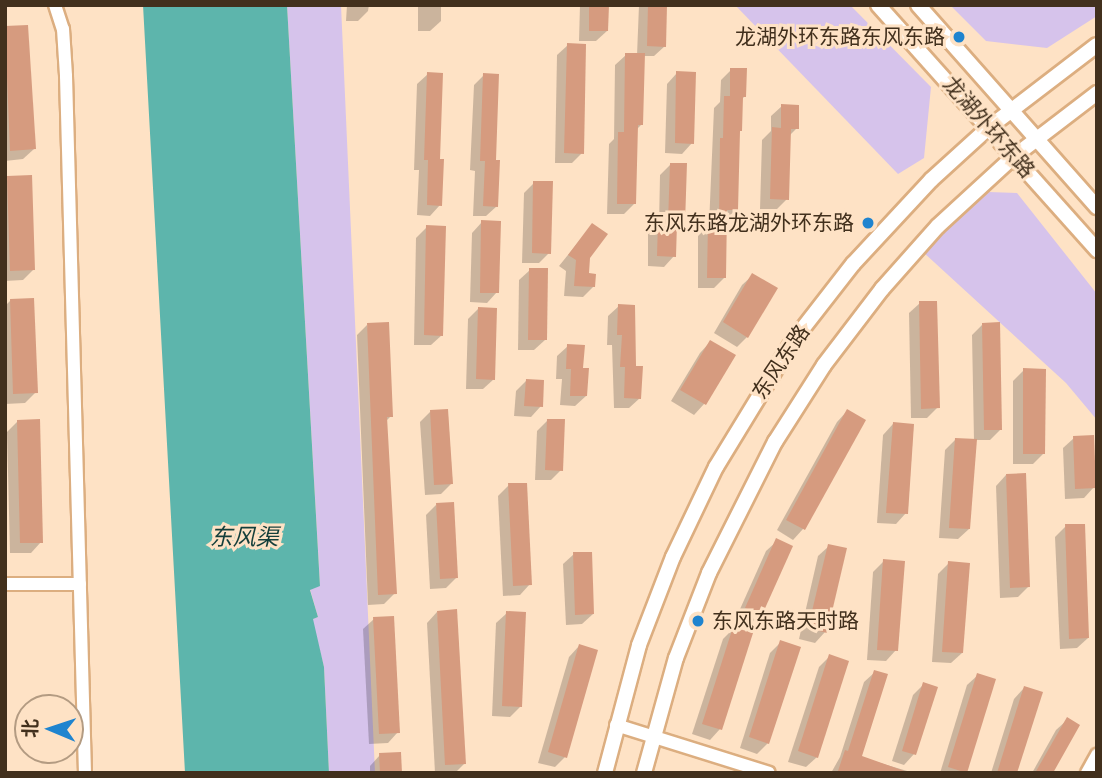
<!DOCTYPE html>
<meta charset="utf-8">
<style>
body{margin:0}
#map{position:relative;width:1102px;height:778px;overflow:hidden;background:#fee2c5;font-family:"PT Sans Narrow","Noto Sans SC",sans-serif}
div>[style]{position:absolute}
.green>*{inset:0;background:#d6c3eb}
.water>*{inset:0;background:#5db5ac}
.shadow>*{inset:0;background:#0003}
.building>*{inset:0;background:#d69b7f}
.roads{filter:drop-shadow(2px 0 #dcae80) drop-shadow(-2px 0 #dcae80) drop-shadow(0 2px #dcae80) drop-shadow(0 -2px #dcae80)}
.tertiary>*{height:12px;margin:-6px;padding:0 6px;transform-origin:6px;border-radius:6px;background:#fff}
.secondary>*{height:14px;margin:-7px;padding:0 7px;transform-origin:7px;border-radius:7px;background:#fff}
.dots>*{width:19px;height:19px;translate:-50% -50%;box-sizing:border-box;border:4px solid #fee2c5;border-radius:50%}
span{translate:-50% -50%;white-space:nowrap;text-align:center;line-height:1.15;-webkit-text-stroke:6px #fee2c5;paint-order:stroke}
.poi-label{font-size:21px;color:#42301d}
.right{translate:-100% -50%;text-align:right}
.left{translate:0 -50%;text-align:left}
.street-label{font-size:21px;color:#42301d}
.water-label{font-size:23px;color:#143e3a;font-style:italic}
.frame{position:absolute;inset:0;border:7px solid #42301d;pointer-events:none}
.north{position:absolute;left:14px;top:694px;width:70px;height:70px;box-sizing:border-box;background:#fee2c5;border:2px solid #b39b82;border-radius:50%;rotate:272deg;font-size:19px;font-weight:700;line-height:28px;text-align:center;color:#42301d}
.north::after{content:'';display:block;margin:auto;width:24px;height:32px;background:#1f84cf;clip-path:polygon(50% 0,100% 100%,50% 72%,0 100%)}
</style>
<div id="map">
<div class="green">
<div style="clip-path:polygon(287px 5px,341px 5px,375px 773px,329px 773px,324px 667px,312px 619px,318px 617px,310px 589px,320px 585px)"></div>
<div style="clip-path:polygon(735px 5px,850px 5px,931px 87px,924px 158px,898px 174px)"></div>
<div style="clip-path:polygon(950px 5px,1097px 5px,1097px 16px,1047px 48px,986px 41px)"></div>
<div style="clip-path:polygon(989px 192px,1017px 193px,1097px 294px,1097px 420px,1066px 383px,923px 252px)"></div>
</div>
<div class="water">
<div style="clip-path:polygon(143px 5px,287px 5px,320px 586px,310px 590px,318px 617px,313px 619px,324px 667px,329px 773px,185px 773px)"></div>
</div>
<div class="shadow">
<div style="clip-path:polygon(347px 5px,369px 5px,368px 11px,358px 21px,346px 21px)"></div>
<div style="clip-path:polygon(418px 5px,441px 5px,441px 21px,430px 31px,418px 31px)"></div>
<div style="clip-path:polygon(580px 5px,607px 5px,607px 31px,596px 41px,579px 41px)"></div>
<div style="clip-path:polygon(639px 5px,666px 5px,665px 46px,654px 56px,643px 56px,641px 125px,636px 130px,634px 204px,624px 214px,607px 214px,609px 144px,614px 139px,615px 65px,626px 55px,637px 55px)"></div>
<div style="clip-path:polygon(5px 28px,34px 149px,23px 159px,5px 161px)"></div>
<div style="clip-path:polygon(568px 45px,582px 153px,572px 163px,555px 163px,557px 55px)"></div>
<div style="clip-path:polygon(731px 70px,745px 96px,741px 100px,738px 133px,736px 209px,726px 220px,725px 277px,714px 288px,698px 288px,698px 236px,709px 225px,714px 108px,720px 102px,721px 80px)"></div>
<div style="clip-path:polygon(677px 73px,692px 143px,682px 154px,665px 153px,667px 84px)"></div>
<div style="clip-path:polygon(428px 74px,440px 205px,430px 216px,417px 215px,419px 170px,414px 170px,417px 84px)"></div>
<div style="clip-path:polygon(484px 75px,497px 206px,486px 216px,473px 216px,475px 171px,470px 170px,474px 85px)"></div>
<div style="clip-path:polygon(782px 106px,797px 128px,789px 136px,787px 199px,777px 209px,760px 209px,762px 140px,771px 131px,771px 116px)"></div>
<div style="clip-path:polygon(671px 164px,684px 223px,675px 232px,674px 256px,664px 267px,648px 266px,648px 234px,659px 224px,660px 175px)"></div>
<div style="clip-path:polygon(7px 178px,33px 270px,23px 280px,5px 281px)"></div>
<div style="clip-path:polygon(534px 183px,549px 253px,539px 263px,522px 263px,524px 193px)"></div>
<div style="clip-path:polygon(482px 222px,497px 292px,487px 303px,470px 302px,472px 233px)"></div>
<div style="clip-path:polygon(592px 225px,587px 275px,594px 286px,583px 297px,564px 296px,566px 271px,559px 266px)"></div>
<div style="clip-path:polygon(427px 227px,442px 335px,431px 345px,414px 345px,416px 238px)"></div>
<div style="clip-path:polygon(530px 270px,545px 340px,534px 350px,518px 350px,519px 280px)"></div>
<div style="clip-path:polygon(753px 275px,747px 337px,737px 347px,714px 333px,742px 285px)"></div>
<div style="clip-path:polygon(11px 300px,36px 392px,25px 403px,5px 404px,5px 306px)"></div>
<div style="clip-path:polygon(920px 303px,938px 407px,927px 418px,911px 418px,909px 313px)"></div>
<div style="clip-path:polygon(619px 306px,640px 398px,629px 408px,614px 408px,612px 345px,607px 345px,608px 316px)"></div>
<div style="clip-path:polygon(478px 309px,494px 379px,483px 389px,466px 389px,468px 319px)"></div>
<div style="clip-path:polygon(367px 325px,391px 416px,385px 422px,395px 593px,384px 604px,368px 605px,357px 335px)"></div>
<div style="clip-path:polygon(982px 325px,1001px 429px,990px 440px,975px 440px,969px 529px,958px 539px,939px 538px,945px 450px,956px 439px,974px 441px,972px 335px)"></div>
<div style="clip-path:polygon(710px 342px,733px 356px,704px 404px,694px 415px,671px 401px,700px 353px)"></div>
<div style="clip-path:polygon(568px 346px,582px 370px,586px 396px,575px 406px,560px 405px,562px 379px,556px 379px,557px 356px)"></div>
<div style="clip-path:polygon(1024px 370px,1044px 453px,1033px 464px,1013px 464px,1013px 381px)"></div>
<div style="clip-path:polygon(526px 381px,541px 406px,531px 417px,514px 416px,516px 391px)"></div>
<div style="clip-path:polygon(431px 411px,451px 484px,441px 494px,425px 495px,420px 422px)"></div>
<div style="clip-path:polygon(847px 411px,803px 529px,793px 540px,777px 530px,837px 422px)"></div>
<div style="clip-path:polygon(548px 420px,561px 470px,551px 480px,535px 480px,537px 431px)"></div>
<div style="clip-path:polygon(18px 421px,41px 542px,31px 553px,10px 553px,7px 432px)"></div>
<div style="clip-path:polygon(893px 424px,906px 513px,896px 524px,877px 523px,883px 435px)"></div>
<div style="clip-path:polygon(1074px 438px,1094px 487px,1084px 498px,1065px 499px,1063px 448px)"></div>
<div style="clip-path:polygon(1006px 475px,1028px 587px,1018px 597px,1000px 598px,996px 486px)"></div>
<div style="clip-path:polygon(509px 485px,530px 584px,520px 595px,503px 596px,498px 496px)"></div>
<div style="clip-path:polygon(436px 505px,457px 577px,446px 588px,430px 589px,426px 515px)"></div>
<div style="clip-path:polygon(1066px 526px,1088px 638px,1077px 648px,1060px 649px,1055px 537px)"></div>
<div style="clip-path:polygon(777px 541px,760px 614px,750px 625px,736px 618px,766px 551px)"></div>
<div style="clip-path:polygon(829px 546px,825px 632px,815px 643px,799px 639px,818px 556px)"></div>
<div style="clip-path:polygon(574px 554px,593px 614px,582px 624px,566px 625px,563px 564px)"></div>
<div style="clip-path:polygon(884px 561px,896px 650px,886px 661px,867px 660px,873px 572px)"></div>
<div style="clip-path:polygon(949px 563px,962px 653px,951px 663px,932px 662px,938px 574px)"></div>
<div style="clip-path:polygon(437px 612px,464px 764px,455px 773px,435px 773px,427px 623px)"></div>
<div style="clip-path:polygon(507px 613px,521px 706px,510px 717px,492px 716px,496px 623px)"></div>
<div style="clip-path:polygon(374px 619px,398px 732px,388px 743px,369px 744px,363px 629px)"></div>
<div style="clip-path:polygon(733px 629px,720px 729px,710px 740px,692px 734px,723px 639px)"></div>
<div style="clip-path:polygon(781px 642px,768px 743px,757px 754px,740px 748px,770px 653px)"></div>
<div style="clip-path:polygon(579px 646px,565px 757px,555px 767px,538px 763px,569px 657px)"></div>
<div style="clip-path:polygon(830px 656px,817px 757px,806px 767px,788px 762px,819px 667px)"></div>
<div style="clip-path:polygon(875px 672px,860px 757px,914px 773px,831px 773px,840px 757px,864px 682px)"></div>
<div style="clip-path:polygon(978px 675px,994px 680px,965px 773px,940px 773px,967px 685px)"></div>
<div style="clip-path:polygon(924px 684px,914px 754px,904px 765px,892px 761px,913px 695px)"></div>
<div style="clip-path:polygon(1024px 688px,1015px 773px,991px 773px,1014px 699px)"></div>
<div style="clip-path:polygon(1067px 720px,1051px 773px,1032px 773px,1056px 730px)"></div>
<div style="clip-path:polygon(380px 755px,400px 773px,370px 773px,370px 766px)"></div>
</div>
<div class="building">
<div style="clip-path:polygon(589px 5px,609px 5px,608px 31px,589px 31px)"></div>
<div style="clip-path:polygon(648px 5px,667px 5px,666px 47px,647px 46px)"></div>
<div style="clip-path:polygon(28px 25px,36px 149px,10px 151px,5px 26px)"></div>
<div style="clip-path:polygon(567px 43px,586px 44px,584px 154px,564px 153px)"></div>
<div style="clip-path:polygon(625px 53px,645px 53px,643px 125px,638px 125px,636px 204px,617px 204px,618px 132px,624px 132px)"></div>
<div style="clip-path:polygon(730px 68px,747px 68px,746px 97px,743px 97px,742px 131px,740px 131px,738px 210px,727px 210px,726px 278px,707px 278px,708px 223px,719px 223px,720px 138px,723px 138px,724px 96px,730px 96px)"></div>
<div style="clip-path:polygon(676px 71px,696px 72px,694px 144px,675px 143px)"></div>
<div style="clip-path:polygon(427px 72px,443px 73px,440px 159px,444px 159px,442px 206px,427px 205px,428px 160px,424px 160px)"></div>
<div style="clip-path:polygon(483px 73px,499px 74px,496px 160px,500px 160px,498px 207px,483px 206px,485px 161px,480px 161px)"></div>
<div style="clip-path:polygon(781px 104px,799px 105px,799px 129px,791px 129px,789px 200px,770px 199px,772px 127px,781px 128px)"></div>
<div style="clip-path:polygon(670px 163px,687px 163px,685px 224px,677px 223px,676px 257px,657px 256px,658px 222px,668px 223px)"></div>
<div style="clip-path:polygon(32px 175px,35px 270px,10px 271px,7px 176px)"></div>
<div style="clip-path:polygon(533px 181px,553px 181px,551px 254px,532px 253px)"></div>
<div style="clip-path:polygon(481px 220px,501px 221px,499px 293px,480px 293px)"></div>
<div style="clip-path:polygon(592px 223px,608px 234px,590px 258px,589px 273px,596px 274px,595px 287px,574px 286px,576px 260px,568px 255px)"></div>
<div style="clip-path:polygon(426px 225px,446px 226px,443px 336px,424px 335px)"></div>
<div style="clip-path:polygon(529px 268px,548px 268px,547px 340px,528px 340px)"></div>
<div style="clip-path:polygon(752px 273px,778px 288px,748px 338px,723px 322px)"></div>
<div style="clip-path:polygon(34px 298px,38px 393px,13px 394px,10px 299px)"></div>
<div style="clip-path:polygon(919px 301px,937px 301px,940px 408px,921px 409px)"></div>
<div style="clip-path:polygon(618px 304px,635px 305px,636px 366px,643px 366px,641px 399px,624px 398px,625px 367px,620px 367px,622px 335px,617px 335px)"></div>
<div style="clip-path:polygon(478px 307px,497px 308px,495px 380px,476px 379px)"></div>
<div style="clip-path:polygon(389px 322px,393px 417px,387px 417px,397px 594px,378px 595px,367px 323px)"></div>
<div style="clip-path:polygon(1000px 322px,1002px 430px,984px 430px,982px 323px)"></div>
<div style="clip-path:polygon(710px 340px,736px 355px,706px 405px,680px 390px)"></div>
<div style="clip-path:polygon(567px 344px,585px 345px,583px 368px,589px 368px,587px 396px,570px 396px,571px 369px,566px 369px)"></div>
<div style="clip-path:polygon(1023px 368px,1046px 369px,1045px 454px,1023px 454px)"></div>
<div style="clip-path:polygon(526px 379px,544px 380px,543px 407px,524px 406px)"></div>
<div style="clip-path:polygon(448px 409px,453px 484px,434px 485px,430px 410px)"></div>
<div style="clip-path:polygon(847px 409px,866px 420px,805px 530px,786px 520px)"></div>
<div style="clip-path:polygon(40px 419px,43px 543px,20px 543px,17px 420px)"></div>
<div style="clip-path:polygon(547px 419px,565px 419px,563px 471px,545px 470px)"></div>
<div style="clip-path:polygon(893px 422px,914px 424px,908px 514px,886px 513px)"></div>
<div style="clip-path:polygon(1094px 435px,1096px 488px,1075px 489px,1073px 436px)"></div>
<div style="clip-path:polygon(955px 438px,977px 439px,970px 529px,949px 528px)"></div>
<div style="clip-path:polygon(1026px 473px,1030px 587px,1010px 588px,1006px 474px)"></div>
<div style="clip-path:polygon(508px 483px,527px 483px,532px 585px,513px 586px)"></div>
<div style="clip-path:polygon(454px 502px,458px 578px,440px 579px,436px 503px)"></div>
<div style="clip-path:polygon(1065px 524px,1085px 524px,1089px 638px,1069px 639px)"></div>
<div style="clip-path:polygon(776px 538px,793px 546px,762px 615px,745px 608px)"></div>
<div style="clip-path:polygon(828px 544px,847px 548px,827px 633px,808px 628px)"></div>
<div style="clip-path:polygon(573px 552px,592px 552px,594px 614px,575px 615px)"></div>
<div style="clip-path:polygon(883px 559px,905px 561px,898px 651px,877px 650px)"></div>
<div style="clip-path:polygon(948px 561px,970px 563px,963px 653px,942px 652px)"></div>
<div style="clip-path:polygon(457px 609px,466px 764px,445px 765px,437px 611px)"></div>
<div style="clip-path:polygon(506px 611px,526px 612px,522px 707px,502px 706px)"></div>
<div style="clip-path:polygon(394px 616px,400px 733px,379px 734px,373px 617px)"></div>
<div style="clip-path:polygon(733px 627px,753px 633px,722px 730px,702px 724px)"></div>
<div style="clip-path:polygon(780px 640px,801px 647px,769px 744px,749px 737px)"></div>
<div style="clip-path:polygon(579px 644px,598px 650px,567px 758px,548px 752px)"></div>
<div style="clip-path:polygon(829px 654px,849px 661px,818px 758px,798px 751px)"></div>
<div style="clip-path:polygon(874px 670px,888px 674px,862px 756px,910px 773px,838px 771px,845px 750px,848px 751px)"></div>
<div style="clip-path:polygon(977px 673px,996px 679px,967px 773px,948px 767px)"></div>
<div style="clip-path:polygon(923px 682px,938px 687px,916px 755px,902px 751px)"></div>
<div style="clip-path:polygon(1024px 686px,1043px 692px,1017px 773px,997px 773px)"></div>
<div style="clip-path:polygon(1067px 717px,1080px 725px,1053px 773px,1035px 773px)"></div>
<div style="clip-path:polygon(401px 752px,402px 773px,380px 773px,379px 753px)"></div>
</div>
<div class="roads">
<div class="tertiary">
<div style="left:55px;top:5px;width:25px;rotate:72deg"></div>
<div style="left:63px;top:29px;width:47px;rotate:86.3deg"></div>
<div style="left:66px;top:76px;width:697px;rotate:88.44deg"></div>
<div style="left:5px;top:584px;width:75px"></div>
<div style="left:616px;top:725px;width:160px;rotate:17.4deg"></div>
<div style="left:1087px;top:773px;width:21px;rotate:-61deg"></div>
</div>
<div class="secondary">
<div style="left:878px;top:5px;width:329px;rotate:48.2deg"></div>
<div style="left:918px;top:5px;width:270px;rotate:48.5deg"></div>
<div style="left:605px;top:773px;width:132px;rotate:-75.1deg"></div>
<div style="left:639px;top:645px;width:94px;rotate:-68.9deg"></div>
<div style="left:673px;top:557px;width:100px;rotate:-64.5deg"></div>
<div style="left:716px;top:467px;width:148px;rotate:-58.6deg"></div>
<div style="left:793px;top:341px;width:98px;rotate:-52.1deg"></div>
<div style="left:853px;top:264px;width:115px;rotate:-47.1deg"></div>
<div style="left:931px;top:180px;width:76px;rotate:-42.3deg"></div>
<div style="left:987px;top:129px;width:138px;rotate:-37.4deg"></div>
<div style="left:644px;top:773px;width:119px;rotate:-74.5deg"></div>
<div style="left:676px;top:658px;width:91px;rotate:-68.8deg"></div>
<div style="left:709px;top:573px;width:147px;rotate:-63.3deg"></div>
<div style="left:775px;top:442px;width:91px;rotate:-57.5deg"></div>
<div style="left:824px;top:365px;width:96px;rotate:-52.7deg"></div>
<div style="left:882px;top:289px;width:84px;rotate:-48.4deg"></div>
<div style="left:938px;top:226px;width:100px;rotate:-42.6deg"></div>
<div style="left:1012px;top:158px;width:107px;rotate:-37.4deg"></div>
</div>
</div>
<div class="dots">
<div style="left:959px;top:37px;background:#1f84cf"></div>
<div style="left:868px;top:223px;background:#1f84cf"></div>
<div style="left:698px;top:621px;background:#1f84cf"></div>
</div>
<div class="poi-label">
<span class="right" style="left:945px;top:37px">龙湖外环东路东风东路</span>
<span class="right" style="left:854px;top:223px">东风东路龙湖外环东路</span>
<span class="left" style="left:712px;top:621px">东风东路天时路</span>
</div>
<div class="street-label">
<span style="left:989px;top:127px;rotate:49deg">龙湖外环东路</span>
<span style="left:781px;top:362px;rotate:-56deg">东风东路</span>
</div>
<div class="water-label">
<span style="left:244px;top:537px">东风渠</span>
</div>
<div class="frame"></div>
<div class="north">北</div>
</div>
